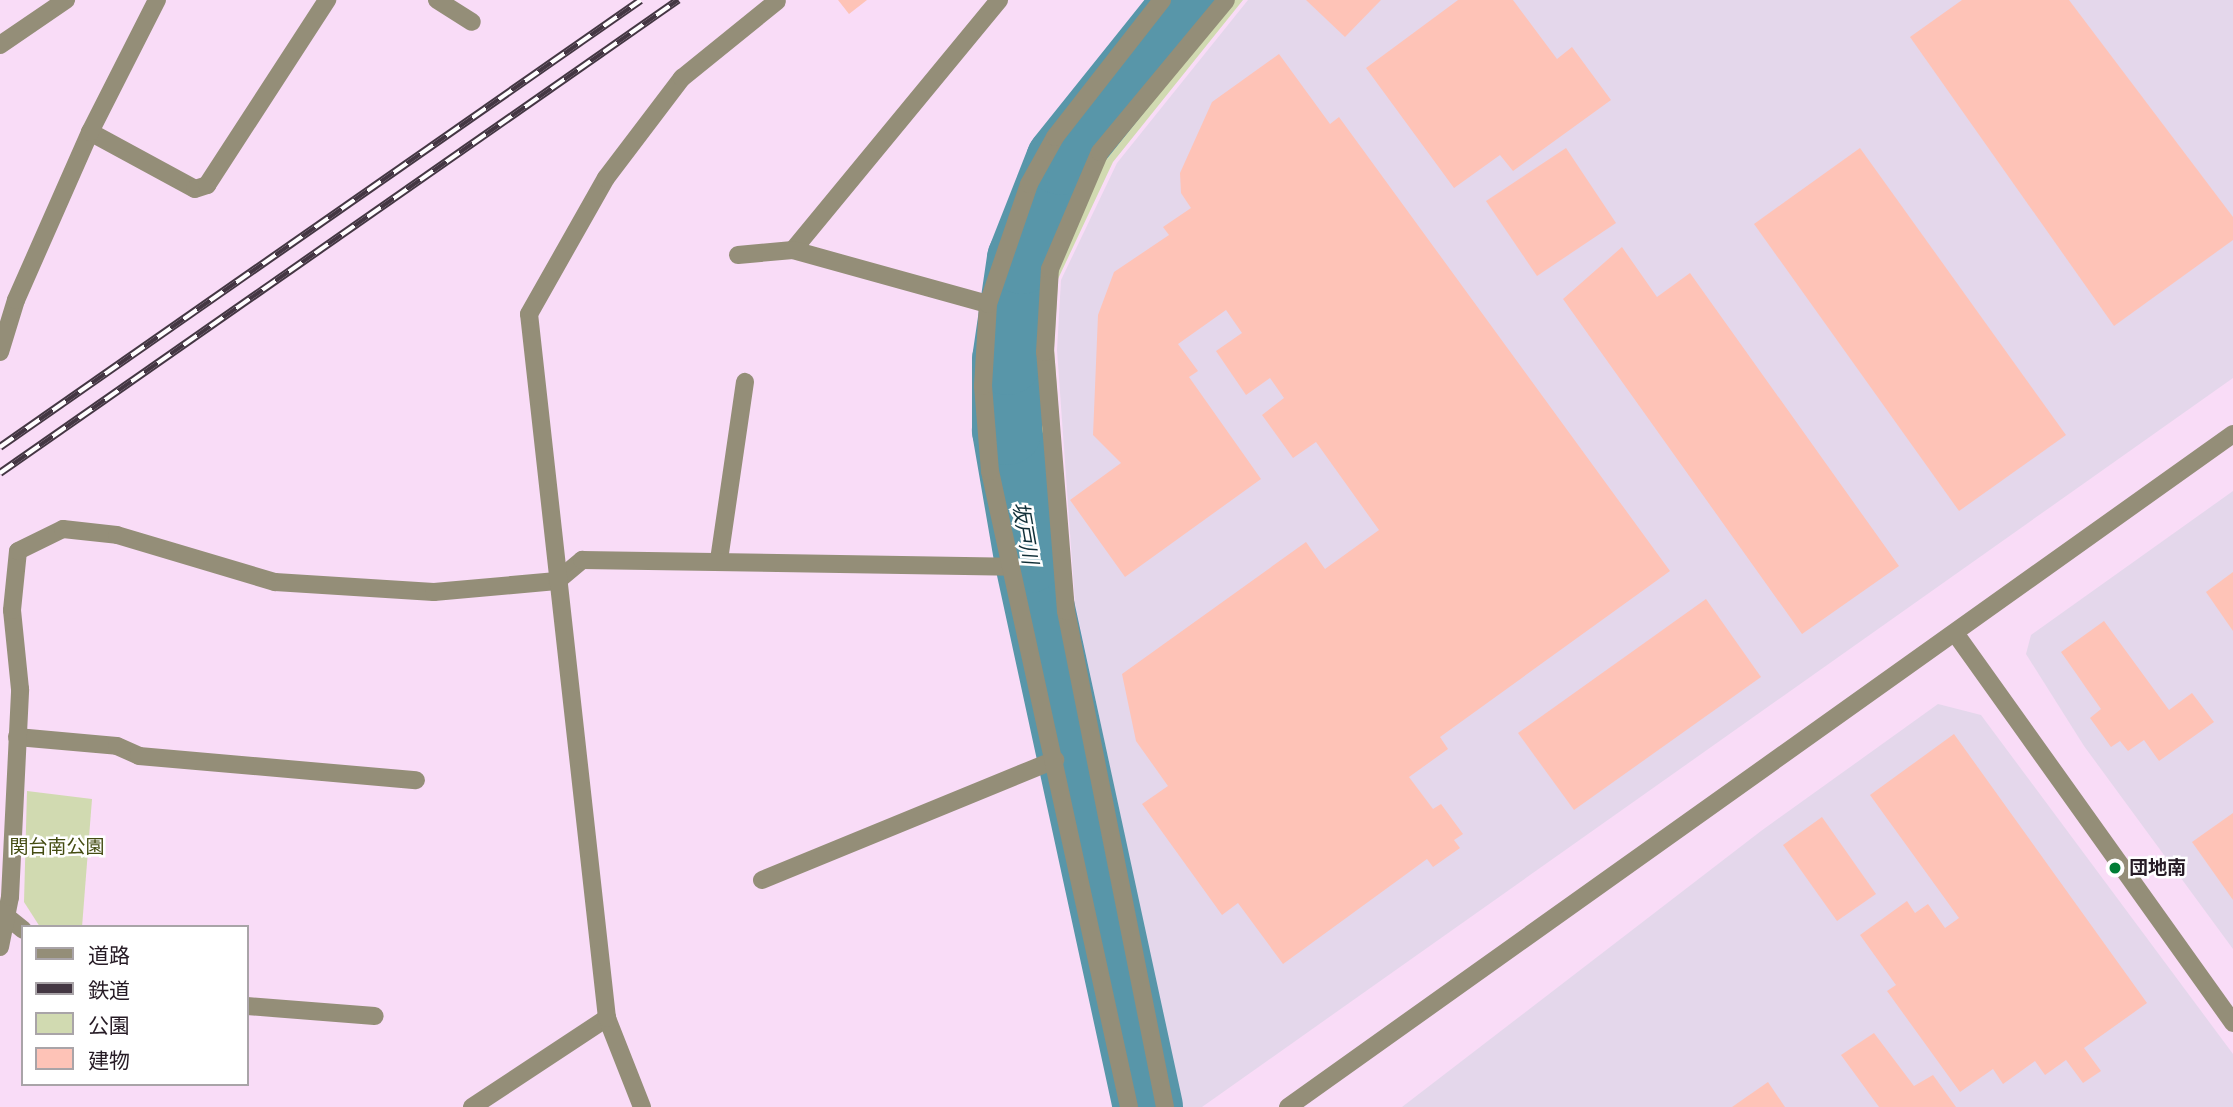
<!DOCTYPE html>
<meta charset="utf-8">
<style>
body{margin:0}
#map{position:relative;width:2233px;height:1107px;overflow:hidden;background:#f9dcf7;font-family:"Roboto Condensed","Noto Sans JP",sans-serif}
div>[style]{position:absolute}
.industrial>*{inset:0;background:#e4d7eb}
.green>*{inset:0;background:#d1dab1}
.river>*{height:70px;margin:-35px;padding:0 35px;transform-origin:35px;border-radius:35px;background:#5896a9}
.building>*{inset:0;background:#fec3b7}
.minor>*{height:18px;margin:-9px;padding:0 9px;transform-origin:9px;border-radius:9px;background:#948e78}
.rail>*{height:8px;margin-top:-4px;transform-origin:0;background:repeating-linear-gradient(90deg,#fff 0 16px,#443743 0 32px);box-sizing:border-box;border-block:2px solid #443743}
.dots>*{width:19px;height:19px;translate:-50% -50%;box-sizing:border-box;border:4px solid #fff;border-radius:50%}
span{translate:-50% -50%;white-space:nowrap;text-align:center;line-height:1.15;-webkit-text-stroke:5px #fff;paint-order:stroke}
.park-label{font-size:19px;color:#444c12}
.poi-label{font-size:19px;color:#271c26;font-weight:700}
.left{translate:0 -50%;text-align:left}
.water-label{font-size:21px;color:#102f38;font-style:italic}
.legend{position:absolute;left:21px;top:925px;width:228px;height:161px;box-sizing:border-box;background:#fff;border:2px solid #a9a4a8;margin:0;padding:9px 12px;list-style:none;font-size:21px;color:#271c26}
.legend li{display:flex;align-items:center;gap:14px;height:35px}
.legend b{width:35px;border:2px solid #a9a4a8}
</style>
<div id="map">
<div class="industrial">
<div style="clip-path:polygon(1248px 0,2233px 0,2233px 378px,1202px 1107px,1182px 1107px,1075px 603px,1057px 350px,1061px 280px,1117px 163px)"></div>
<div style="clip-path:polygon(2233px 491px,2233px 949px,2084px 746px,2026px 654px,2031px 635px)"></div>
<div style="clip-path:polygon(1938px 704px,1981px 715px,2233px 1054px,2233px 1107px,1402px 1107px,1761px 831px)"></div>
</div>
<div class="green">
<div style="clip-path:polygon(1202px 0,1243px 0,1113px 162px,1058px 279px,1054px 348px,1072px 603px,1179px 1107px,1153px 1107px,1039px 550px,1016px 353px,1029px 270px,1055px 175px)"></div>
<div style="clip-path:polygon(27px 791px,92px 799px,82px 927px,40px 927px,24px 902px)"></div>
</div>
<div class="river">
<div style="left:1148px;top:1107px;width:562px;rotate:-102.23deg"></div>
<div style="left:1029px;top:558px;width:130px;rotate:-99.8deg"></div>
<div style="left:1007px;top:430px;width:70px;rotate:-90deg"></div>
<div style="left:1007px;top:360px;width:102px;rotate:-81.6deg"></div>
<div style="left:1022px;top:259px;width:106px;rotate:-68.5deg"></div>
<div style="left:1061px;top:160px;width:205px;rotate:-51.3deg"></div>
</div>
<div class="building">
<div style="clip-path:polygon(838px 0,867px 0,849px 14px)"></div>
<div style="clip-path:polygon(1306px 0,1381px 0,1345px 37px)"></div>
<div style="clip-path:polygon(1458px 0,1513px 0,1557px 59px,1572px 47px,1611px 100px,1513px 171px,1500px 155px,1454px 188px,1366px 68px)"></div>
<div style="clip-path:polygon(1962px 0,2069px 0,2233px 217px,2233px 240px,2114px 326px,1910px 37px)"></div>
<div style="clip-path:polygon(1279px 54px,1330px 124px,1339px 117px,1670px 571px,1440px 737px,1448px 749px,1409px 777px,1433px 809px,1441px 804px,1463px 834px,1454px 840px,1460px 848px,1433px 867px,1427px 859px,1283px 964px,1238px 903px,1222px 915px,1142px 804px,1168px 786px,1136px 741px,1122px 674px,1306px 542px,1325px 569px,1379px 530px,1316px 442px,1293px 458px,1262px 415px,1284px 398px,1270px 378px,1246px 395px,1216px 351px,1242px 333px,1226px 310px,1178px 344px,1198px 371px,1189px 377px,1261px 479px,1125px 577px,1070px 500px,1121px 463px,1093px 435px,1098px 315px,1114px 272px,1169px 235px,1163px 227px,1191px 208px,1181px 193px,1180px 173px,1212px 102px)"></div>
<div style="clip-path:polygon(1566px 148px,1616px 223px,1537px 276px,1486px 201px)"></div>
<div style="clip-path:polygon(1860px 148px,2066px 435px,1959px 511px,1754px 224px)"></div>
<div style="clip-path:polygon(1622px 247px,1657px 297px,1690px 273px,1899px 566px,1802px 634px,1563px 299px)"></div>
<div style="clip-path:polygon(2233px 572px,2233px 631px,2206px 592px)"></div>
<div style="clip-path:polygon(1706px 599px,1761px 677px,1574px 810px,1518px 733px)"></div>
<div style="clip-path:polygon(2104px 621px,2169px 710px,2192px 693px,2214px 722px,2159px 761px,2144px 740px,2128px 751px,2120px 741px,2111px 747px,2090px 718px,2101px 709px,2061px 652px)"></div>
<div style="clip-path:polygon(1954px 734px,2147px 1003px,2084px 1048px,2101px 1071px,2083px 1083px,2066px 1060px,2045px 1075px,2035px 1061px,2003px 1084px,1993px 1069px,1960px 1092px,1887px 991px,1896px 985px,1860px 935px,1907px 901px,1915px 913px,1928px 904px,1945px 928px,1959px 918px,1870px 795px)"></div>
<div style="clip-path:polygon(2233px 813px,2233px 900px,2192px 842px)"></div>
<div style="clip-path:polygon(1822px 817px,1876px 894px,1837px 921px,1783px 845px)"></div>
<div style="clip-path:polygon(1874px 1033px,1914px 1086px,1933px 1075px,1956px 1107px,1879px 1107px,1841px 1055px)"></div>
<div style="clip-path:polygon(1768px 1082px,1785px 1107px,1732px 1107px)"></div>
</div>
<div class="minor">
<div style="left:437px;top:0;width:41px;rotate:32.2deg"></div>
<div style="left:0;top:45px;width:80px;rotate:-34.3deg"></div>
<div style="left:90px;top:132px;width:119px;rotate:28.5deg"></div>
<div style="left:195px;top:189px;width:13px;rotate:-18deg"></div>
<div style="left:207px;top:185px;width:221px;rotate:-57deg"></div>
<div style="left:793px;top:250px;width:324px;rotate:-50.5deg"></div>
<div style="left:738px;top:255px;width:55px;rotate:-5.2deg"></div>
<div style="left:793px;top:250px;width:202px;rotate:15.5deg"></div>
<div style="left:0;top:352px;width:54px;rotate:-72.9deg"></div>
<div style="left:16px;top:300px;width:184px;rotate:-66.2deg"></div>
<div style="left:90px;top:132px;width:148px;rotate:-63.1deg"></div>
<div style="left:719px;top:560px;width:180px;rotate:-81.7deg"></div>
<div style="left:1955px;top:633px;width:479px;rotate:54.5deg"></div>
<div style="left:17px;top:737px;width:100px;rotate:5.1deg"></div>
<div style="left:117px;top:746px;width:24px;rotate:24deg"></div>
<div style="left:139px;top:756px;width:278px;rotate:5deg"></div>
<div style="left:762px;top:880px;width:317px;rotate:-22.3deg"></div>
<div style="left:6px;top:916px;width:22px;rotate:39deg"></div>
<div style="left:0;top:947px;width:51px;rotate:-78.7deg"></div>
<div style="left:10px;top:897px;width:208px;rotate:-87.2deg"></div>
<div style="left:20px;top:689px;width:79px;rotate:-95.8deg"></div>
<div style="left:12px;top:610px;width:59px;rotate:-84.2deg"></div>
<div style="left:18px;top:551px;width:50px;rotate:-26.1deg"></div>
<div style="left:63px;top:529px;width:54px;rotate:6.3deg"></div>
<div style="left:117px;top:535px;width:165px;rotate:16.6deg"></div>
<div style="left:275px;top:582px;width:159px;rotate:3.6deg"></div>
<div style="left:434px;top:592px;width:123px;rotate:-5.1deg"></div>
<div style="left:557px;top:581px;width:33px;rotate:-40deg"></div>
<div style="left:582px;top:560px;width:429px;rotate:0.9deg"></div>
<div style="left:247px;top:1006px;width:128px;rotate:4.5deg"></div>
<div style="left:472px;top:1107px;width:162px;rotate:-33.4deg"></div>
<div style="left:642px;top:1107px;width:96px;rotate:-111.5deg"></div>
<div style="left:607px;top:1018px;width:708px;rotate:-96.32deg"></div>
<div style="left:529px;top:314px;width:156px;rotate:-60.5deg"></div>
<div style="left:606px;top:178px;width:126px;rotate:-52.8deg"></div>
<div style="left:682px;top:78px;width:122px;rotate:-39deg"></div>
<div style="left:1129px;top:1107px;width:651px;rotate:-102.33deg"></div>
<div style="left:990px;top:471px;width:85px;rotate:-94.7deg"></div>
<div style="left:983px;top:386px;width:82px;rotate:-86.5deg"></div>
<div style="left:988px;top:304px;width:127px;rotate:-71.1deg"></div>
<div style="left:1029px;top:184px;width:54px;rotate:-61deg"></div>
<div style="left:1055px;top:137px;width:174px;rotate:-52deg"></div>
<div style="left:1165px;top:1107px;width:506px;rotate:-101.29deg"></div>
<div style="left:1066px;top:611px;width:260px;rotate:-94.6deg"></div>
<div style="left:1045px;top:352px;width:83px;rotate:-86.6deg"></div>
<div style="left:1050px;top:269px;width:127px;rotate:-66.9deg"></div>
<div style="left:1100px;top:152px;width:197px;rotate:-50.3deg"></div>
<div style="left:1288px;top:1107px;width:1160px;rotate:-35.46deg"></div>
</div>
<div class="rail">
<div style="left:0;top:447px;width:781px;rotate:-34.89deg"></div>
<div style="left:0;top:473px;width:827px;rotate:-34.9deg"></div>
</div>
<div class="dots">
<div style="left:2115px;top:868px;background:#007d36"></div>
</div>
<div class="park-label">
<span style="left:57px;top:847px">関台南公園</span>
</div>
<div class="poi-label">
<span class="left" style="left:2129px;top:868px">団地南</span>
</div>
<div class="water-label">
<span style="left:1025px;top:533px;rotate:80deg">坂戸川</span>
</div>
<ul class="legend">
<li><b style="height:9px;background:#948e78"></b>道路</li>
<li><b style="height:9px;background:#443743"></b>鉄道</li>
<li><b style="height:19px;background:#d1dab1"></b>公園</li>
<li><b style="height:19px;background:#fec3b7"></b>建物</li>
</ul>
</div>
